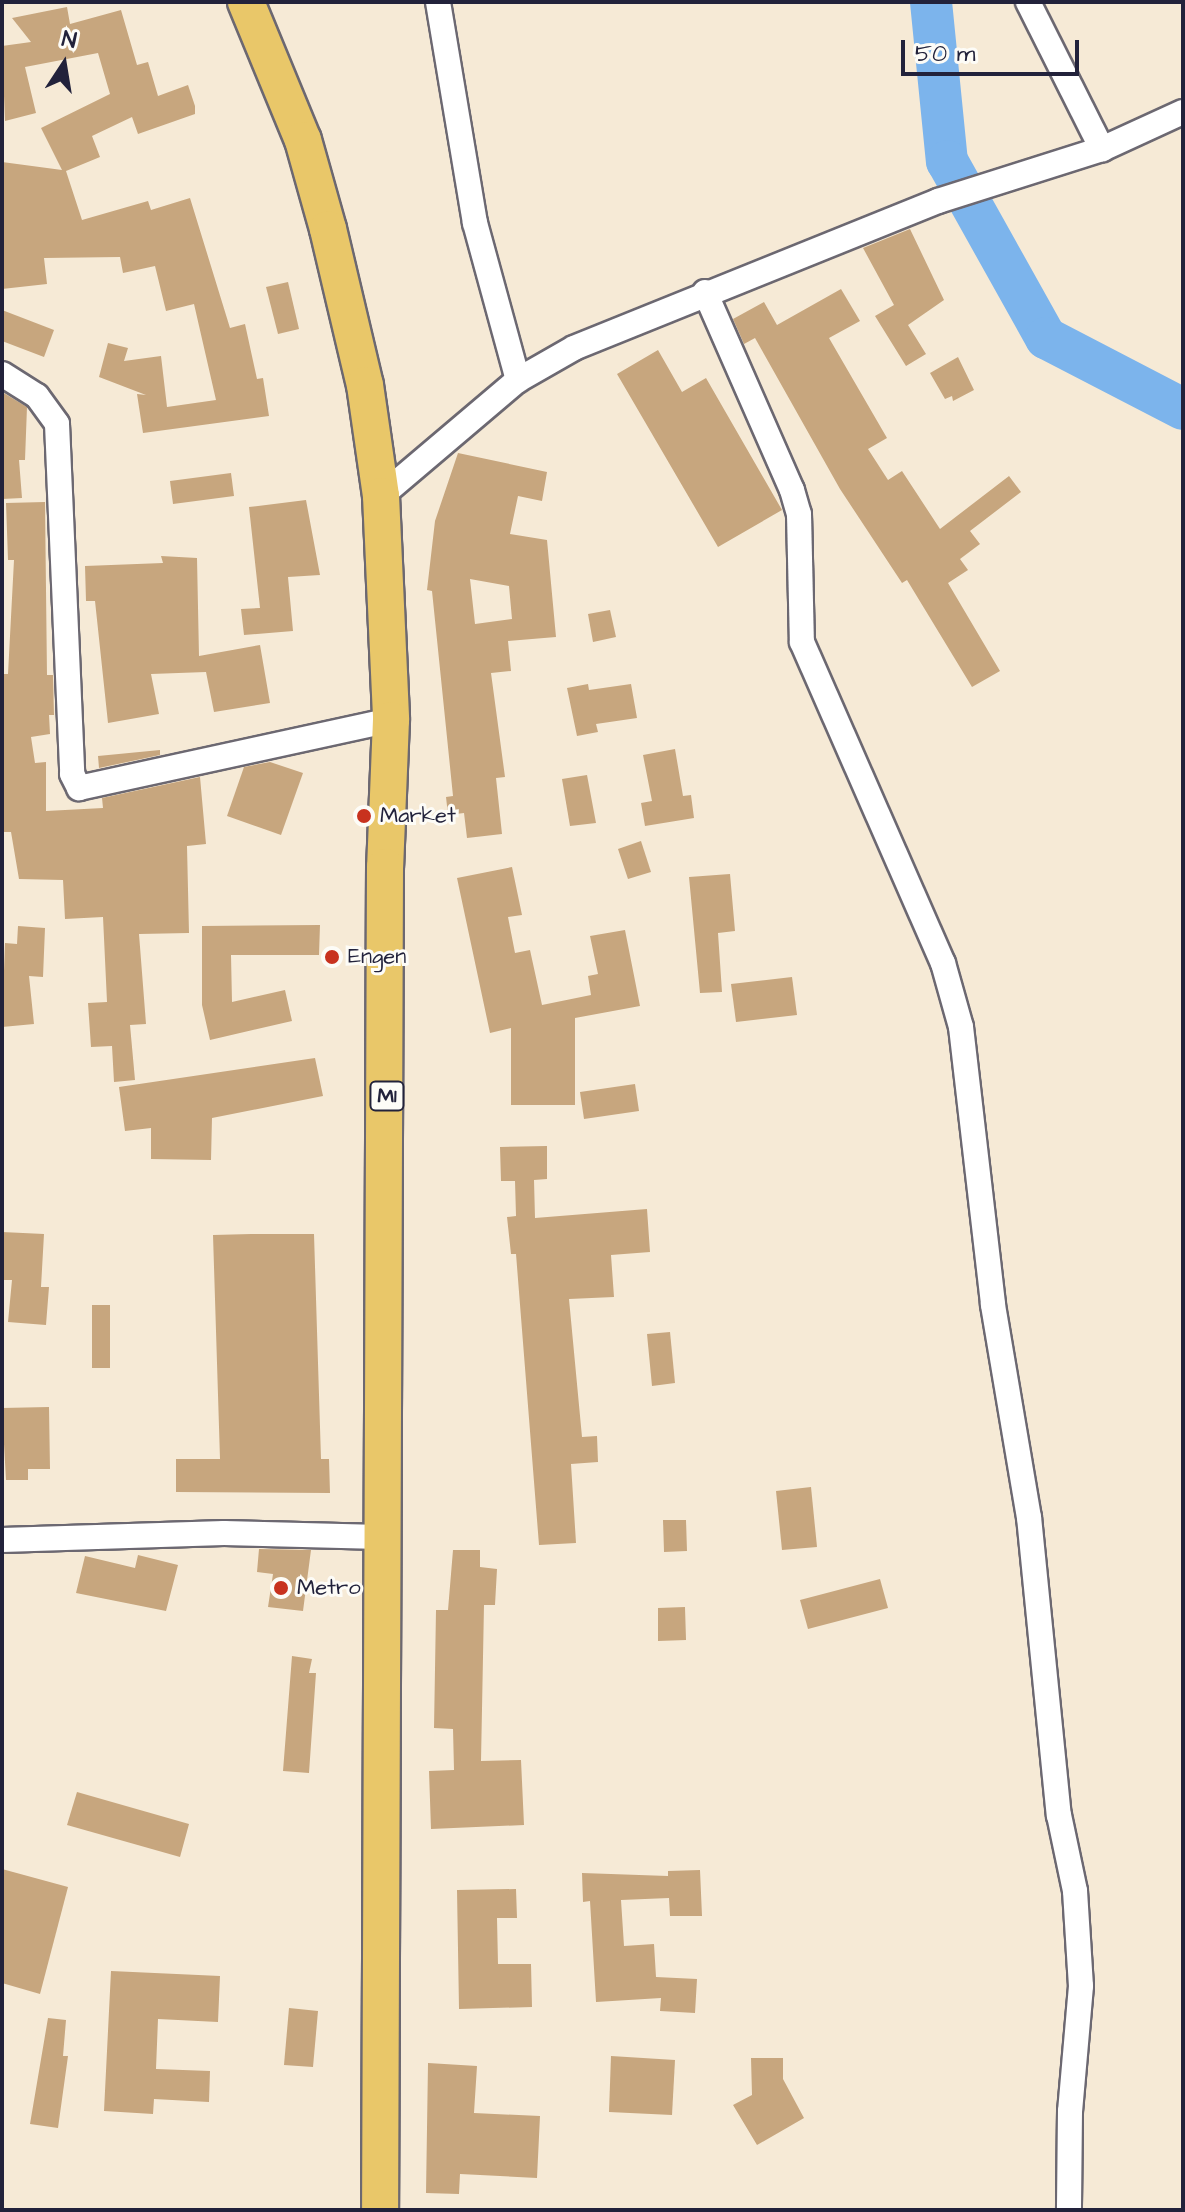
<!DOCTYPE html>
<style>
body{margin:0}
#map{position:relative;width:1185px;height:2212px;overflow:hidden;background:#f6ead6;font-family:"Architects Daughter",sans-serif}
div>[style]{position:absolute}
.river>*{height:42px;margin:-21px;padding:0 21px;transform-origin:21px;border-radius:21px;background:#7cb4ec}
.building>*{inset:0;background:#c7a67e}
.roads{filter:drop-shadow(2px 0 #6c6871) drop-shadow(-2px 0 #6c6871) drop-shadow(0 2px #6c6871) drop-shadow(0 -2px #6c6871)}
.minor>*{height:24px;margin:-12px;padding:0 12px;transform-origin:12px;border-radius:12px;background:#fff}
.highway>*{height:36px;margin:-18px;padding:0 18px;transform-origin:18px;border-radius:18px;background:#e9c769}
.dots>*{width:22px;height:22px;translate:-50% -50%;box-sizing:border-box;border:4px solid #fdfcf7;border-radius:50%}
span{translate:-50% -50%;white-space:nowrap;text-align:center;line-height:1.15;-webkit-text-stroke:6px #fdfcf7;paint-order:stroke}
.shield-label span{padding:2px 6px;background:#fdfcf7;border:2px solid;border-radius:6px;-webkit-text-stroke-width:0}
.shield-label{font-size:20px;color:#22223b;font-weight:700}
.poi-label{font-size:22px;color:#22223b}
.left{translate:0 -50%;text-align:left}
.frame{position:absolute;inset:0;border:4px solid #22223b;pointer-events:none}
.north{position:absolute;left:24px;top:24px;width:80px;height:80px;-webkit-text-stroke:6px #fdfcf7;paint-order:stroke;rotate:12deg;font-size:22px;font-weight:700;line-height:32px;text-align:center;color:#22223b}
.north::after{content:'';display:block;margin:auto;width:28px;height:36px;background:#22223b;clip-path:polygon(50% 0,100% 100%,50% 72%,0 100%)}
.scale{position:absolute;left:901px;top:40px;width:178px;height:36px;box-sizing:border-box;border:4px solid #22223b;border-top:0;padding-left:10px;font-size:24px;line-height:28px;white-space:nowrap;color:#22223b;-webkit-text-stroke:6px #fdfcf7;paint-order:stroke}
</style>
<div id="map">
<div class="river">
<div style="left:931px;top:2px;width:160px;rotate:84.3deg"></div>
<div style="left:947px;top:161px;width:203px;rotate:60.8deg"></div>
<div style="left:1046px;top:338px;width:154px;rotate:27.4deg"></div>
</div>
<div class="building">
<div style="clip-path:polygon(67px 7px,70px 24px,121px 10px,137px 65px,148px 62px,158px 96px,188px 85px,195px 106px,195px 114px,138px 134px,132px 117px,92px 136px,100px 157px,66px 171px,82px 220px,148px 201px,151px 210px,190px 198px,230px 328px,245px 324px,257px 379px,263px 378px,269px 416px,143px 433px,137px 394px,146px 395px,99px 377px,108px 343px,128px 348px,124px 361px,161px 356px,167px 407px,216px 400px,194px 304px,166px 311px,155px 266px,123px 273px,120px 257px,44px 258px,47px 284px,2px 289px,2px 162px,62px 170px,41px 128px,110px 94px,98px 53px,25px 67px,36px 113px,5px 121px,2px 46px,31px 42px,12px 18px)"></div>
<div style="clip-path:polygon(910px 229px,944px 300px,908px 325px,926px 354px,906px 366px,875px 316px,894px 305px,863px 248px)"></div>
<div style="clip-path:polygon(288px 282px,299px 329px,278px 334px,266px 287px)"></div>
<div style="clip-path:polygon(841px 289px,860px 321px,829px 338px,887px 438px,868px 449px,888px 480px,902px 471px,940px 529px,1009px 476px,1021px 492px,970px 531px,980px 544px,960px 559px,968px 570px,948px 583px,1000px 671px,972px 687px,907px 580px,902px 583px,840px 489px,755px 338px,744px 344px,733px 319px,764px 302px,777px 325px)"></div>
<div style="clip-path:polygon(2px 310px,54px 330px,44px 357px,2px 341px)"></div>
<div style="clip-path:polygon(658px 350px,682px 392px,706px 378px,782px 510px,718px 547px,617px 374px)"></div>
<div style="clip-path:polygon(958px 357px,974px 390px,953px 401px,952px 396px,945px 399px,930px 373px)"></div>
<div style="clip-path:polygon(2px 392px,27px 407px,25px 460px,19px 460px,22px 498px,2px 499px)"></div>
<div style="clip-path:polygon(evenodd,458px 453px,547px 472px,542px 501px,518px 496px,510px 534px,547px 540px,556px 637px,508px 641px,511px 671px,491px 673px,505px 777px,496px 778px,502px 834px,467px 838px,464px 813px,448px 815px,446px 797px,453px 796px,432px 591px,427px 590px,435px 521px,458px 453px,470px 579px,509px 586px,512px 619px,475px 624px,470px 579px)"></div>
<div style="clip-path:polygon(231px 473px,234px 496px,173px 504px,170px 481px)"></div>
<div style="clip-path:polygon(306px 500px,320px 575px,288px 577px,293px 631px,244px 635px,241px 609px,260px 608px,249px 507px)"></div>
<div style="clip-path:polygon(45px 502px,47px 675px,53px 675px,54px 715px,49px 715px,50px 734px,31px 737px,35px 763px,46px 762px,46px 811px,103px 808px,102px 798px,200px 777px,206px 844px,187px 846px,189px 933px,139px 934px,146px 1024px,130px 1025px,135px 1080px,114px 1082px,112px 1046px,91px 1047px,88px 1003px,107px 1002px,103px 917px,65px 919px,63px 880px,19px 879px,11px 832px,2px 832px,2px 674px,8px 674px,14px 560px,8px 560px,6px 503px)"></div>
<div style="clip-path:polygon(161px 556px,197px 558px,199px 656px,260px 645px,270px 703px,214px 712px,206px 672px,151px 674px,159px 714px,108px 723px,95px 601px,86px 601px,85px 566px,163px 563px)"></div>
<div style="clip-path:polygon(610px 610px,616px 637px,593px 642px,588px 614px)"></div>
<div style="clip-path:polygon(588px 684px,589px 690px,631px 684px,637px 718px,596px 724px,598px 732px,577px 736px,567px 688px)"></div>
<div style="clip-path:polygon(675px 749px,683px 796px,691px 795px,694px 818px,645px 826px,641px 803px,652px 801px,643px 755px)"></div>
<div style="clip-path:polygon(160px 750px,160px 755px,99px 768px,98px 756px)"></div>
<div style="clip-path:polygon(270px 762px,303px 773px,281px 835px,227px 816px,244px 767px)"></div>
<div style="clip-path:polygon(587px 775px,596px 823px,570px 826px,562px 779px)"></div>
<div style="clip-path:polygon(641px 841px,651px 872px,628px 879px,618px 849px)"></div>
<div style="clip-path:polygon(512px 867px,522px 915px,508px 917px,515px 953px,530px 950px,542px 1005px,591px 995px,588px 976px,598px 974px,590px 936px,625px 930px,640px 1006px,575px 1018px,575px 1105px,511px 1105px,511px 1028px,490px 1033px,457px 878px)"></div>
<div style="clip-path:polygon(730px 874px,735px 931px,718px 933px,722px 992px,700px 993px,689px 877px)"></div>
<div style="clip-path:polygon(320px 925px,319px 955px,231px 955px,232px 1002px,285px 990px,292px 1021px,210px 1040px,202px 1005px,202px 926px)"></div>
<div style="clip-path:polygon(18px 926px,45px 928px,43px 977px,29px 976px,34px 1024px,2px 1027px,5px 943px,17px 944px)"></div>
<div style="clip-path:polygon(792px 977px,797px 1015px,736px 1022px,731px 984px)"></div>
<div style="clip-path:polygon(315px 1058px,323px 1096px,212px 1118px,211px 1160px,151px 1159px,151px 1128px,125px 1131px,119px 1087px)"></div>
<div style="clip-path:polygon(635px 1084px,639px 1111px,584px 1119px,580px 1092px)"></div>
<div style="clip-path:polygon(547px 1146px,547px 1179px,534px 1180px,535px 1218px,647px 1209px,650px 1252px,611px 1255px,614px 1297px,569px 1299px,582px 1437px,597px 1436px,598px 1462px,571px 1464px,576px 1543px,539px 1545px,516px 1254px,511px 1254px,507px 1217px,516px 1216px,515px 1181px,501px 1181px,500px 1147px)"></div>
<div style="clip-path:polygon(2px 1232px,44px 1234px,41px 1287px,49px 1287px,46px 1325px,8px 1322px,12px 1280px,2px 1280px)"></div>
<div style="clip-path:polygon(251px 1234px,314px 1234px,321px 1459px,329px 1459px,330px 1493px,176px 1492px,176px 1459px,220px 1459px,213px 1235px)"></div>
<div style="clip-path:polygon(92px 1305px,110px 1305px,110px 1368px,92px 1368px)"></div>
<div style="clip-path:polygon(670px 1332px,675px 1383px,652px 1386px,647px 1334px)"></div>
<div style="clip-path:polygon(49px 1407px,50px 1469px,28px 1469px,28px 1480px,6px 1480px,2px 1408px)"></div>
<div style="clip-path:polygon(811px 1487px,817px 1547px,782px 1550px,776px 1491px)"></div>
<div style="clip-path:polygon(663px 1520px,686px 1520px,687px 1551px,664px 1552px)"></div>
<div style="clip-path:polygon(259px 1549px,311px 1550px,303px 1611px,268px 1607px,273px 1574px,257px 1572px)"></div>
<div style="clip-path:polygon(453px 1550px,480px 1550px,480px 1567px,497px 1569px,495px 1605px,484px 1605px,481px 1761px,521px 1760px,524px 1825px,431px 1829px,429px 1771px,454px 1770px,453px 1729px,434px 1728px,436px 1610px,448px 1610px)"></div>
<div style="clip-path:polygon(138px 1555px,178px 1565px,166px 1611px,76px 1593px,85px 1556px,135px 1568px)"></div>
<div style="clip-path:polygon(880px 1579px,888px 1608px,808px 1629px,800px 1600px)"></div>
<div style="clip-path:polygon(685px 1607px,686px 1640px,658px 1641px,658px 1608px)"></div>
<div style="clip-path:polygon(292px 1656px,312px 1659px,309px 1673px,316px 1673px,309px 1773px,283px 1771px)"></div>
<div style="clip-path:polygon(77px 1792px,189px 1824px,180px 1857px,67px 1825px)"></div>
<div style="clip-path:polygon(2px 1869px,68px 1887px,40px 1994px,2px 1983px)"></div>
<div style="clip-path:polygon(700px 1870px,702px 1916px,670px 1916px,669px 1898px,621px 1900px,624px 1946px,654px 1944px,656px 1977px,697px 1979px,695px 2013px,660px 2011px,661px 1998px,596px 2002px,590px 1901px,583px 1902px,582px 1873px,668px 1876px,668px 1871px)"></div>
<div style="clip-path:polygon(516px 1889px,517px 1918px,497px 1918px,498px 1964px,531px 1964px,532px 2007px,459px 2009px,457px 1890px)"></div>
<div style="clip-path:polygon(111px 1971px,220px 1976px,218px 2022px,158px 2019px,156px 2069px,210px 2071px,209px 2102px,154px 2099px,153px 2114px,104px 2111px)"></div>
<div style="clip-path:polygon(289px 2008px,318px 2011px,313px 2067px,284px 2065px)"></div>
<div style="clip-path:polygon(48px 2018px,66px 2020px,63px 2056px,68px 2056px,58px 2128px,30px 2124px)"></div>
<div style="clip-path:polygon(611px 2056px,675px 2060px,672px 2115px,609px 2112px)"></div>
<div style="clip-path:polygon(751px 2058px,783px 2058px,783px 2079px,804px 2118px,757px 2145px,733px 2105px,752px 2095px)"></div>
<div style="clip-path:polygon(428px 2063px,477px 2066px,474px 2113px,540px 2116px,537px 2178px,460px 2174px,459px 2194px,426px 2193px)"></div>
</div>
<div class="roads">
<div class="minor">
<div style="left:438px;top:2px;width:224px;rotate:80.5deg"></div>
<div style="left:475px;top:223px;width:163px;rotate:74.7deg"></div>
<div style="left:1028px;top:2px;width:165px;rotate:63.3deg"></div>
<div style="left:705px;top:292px;width:216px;rotate:66.3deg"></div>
<div style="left:792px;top:490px;width:25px;rotate:74deg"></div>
<div style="left:799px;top:514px;width:128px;rotate:88.7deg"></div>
<div style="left:802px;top:642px;width:351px;rotate:66.3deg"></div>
<div style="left:943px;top:963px;width:66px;rotate:74.3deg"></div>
<div style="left:961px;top:1027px;width:280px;rotate:83.4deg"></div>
<div style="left:993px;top:1305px;width:215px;rotate:80.4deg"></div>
<div style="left:1029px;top:1517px;width:300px;rotate:84.3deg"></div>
<div style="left:1059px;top:1815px;width:78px;rotate:78.1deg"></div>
<div style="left:1075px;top:1891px;width:95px;rotate:86.4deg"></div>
<div style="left:1081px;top:1986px;width:125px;rotate:95deg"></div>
<div style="left:1070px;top:2111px;width:99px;rotate:90.6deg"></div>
<div style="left:2px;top:374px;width:41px;rotate:32.2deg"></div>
<div style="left:37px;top:396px;width:34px;rotate:54deg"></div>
<div style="left:57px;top:424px;width:350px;rotate:87.5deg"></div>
<div style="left:72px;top:774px;width:16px;rotate:63deg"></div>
<div style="left:79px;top:788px;width:319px;rotate:-12.3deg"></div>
<div style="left:381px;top:496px;width:180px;rotate:-40.3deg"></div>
<div style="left:518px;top:380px;width:64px;rotate:-29.7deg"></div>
<div style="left:574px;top:348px;width:393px;rotate:-22deg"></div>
<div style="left:938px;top:201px;width:172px;rotate:-17.6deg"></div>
<div style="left:1102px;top:149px;width:89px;rotate:-24.6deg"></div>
<div style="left:2px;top:1540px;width:222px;rotate:-1.8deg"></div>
<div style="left:224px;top:1533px;width:157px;rotate:1.5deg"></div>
</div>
<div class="highway">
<div style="left:246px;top:2px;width:149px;rotate:67.6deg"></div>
<div style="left:303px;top:140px;width:92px;rotate:74.3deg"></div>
<div style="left:328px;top:229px;width:160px;rotate:76.7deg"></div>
<div style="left:365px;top:385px;width:112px;rotate:81.8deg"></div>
<div style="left:381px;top:496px;width:224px;rotate:87.4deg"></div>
<div style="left:391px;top:720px;width:147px;rotate:92.3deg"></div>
<div style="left:385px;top:867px;width:1343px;rotate:90.21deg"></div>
</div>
</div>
<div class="dots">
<div style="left:364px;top:816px;background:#c8321e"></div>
<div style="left:332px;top:957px;background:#c8321e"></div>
<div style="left:281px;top:1588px;background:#c8321e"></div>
</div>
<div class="shield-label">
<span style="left:387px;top:1096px">M1</span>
</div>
<div class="poi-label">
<span class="left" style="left:380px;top:816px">Market</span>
<span class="left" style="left:348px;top:957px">Engen</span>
<span class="left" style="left:297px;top:1588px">Metro</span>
</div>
<div class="frame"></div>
<div class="north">N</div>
<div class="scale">50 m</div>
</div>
